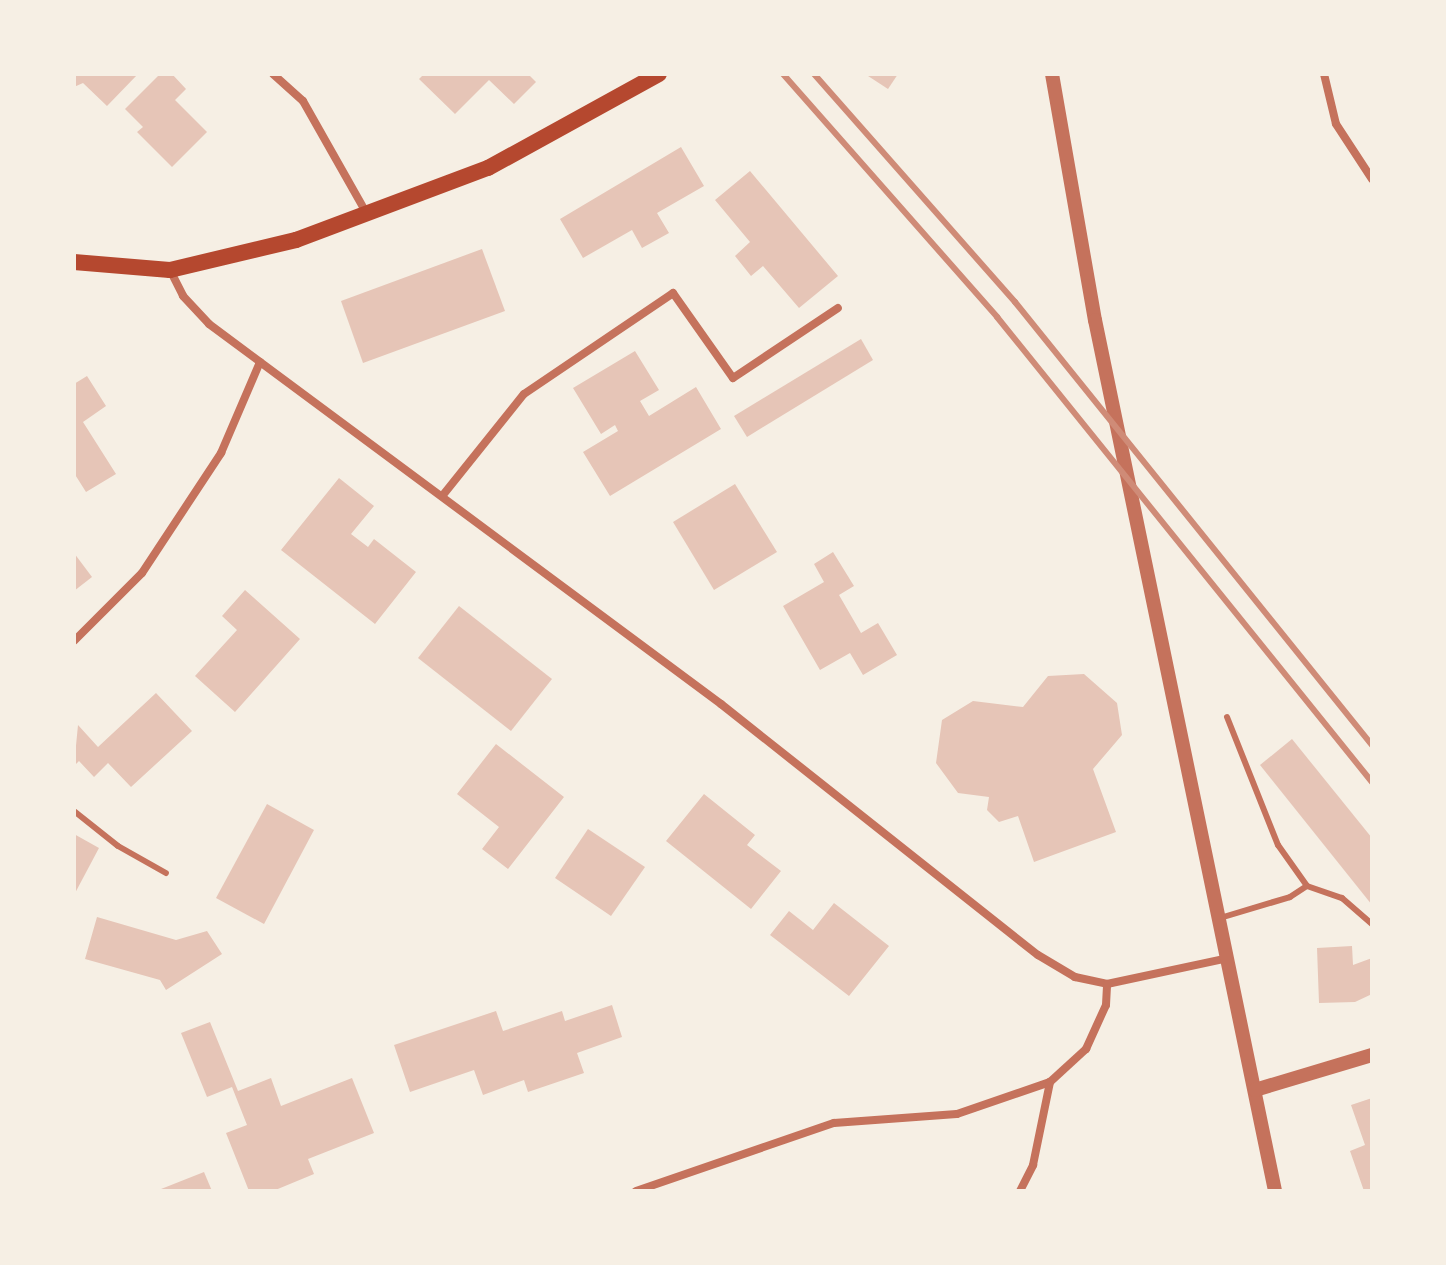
<!DOCTYPE html>
<style>
body{margin:0}
#map{position:relative;width:1446px;height:1265px;overflow:hidden;background:#f6efe4;font-family:Karla,sans-serif}
div>[style]{position:absolute}
.building>*{inset:0;background:#e6c5b7}
.service>*{height:6px;margin:-3px;padding:0 3px;transform-origin:3px;border-radius:3px;background:#c5725c}
.minor>*{height:8px;margin:-4px;padding:0 4px;transform-origin:4px;border-radius:4px;background:#c5725c}
.tertiary>*{height:14px;margin:-7px;padding:0 7px;transform-origin:7px;border-radius:7px;background:#c5725c}
.secondary>*{height:16px;margin:-8px;padding:0 8px;transform-origin:8px;border-radius:8px;background:#b5482f}
.rail>*{height:6px;margin:-3px;padding:0 3px;transform-origin:3px;border-radius:3px;background:#cf8b77}
span{translate:-50% -50%;white-space:nowrap;text-align:center;line-height:1.15;-webkit-text-stroke:6px #f6efe4;paint-order:stroke}
.frame{position:absolute;inset:0;border:76px solid #f6efe4;pointer-events:none}
</style>
<div id="map">
<div class="building">
<div style="clip-path:polygon(74px 74px,138px 74px,107px 106px,83px 83px,74px 87px)"></div>
<div style="clip-path:polygon(160px 74px,172px 74px,186px 89px,175px 100px,207px 132px,172px 167px,137px 132px,143px 127px,125px 109px)"></div>
<div style="clip-path:polygon(424px 74px,528px 74px,536px 82px,514px 104px,489px 80px,455px 114px,419px 79px)"></div>
<div style="clip-path:polygon(865px 74px,898px 74px,888px 89px)"></div>
<div style="clip-path:polygon(681px 147px,704px 186px,657px 213px,669px 233px,642px 248px,632px 230px,583px 258px,560px 219px)"></div>
<div style="clip-path:polygon(750px 171px,838px 276px,799px 308px,763px 266px,751px 276px,735px 256px,750px 242px,715px 200px)"></div>
<div style="clip-path:polygon(482px 249px,505px 311px,363px 363px,341px 301px)"></div>
<div style="clip-path:polygon(861px 339px,873px 360px,747px 437px,734px 416px)"></div>
<div style="clip-path:polygon(635px 351px,659px 390px,640px 401px,649px 416px,696px 387px,721px 429px,610px 496px,583px 452px,618px 431px,615px 425px,601px 434px,573px 388px)"></div>
<div style="clip-path:polygon(87px 376px,106px 406px,83px 422px,116px 474px,86px 492px,74px 473px,74px 384px)"></div>
<div style="clip-path:polygon(339px 478px,374px 506px,351px 534px,368px 547px,374px 539px,416px 572px,375px 624px,281px 550px)"></div>
<div style="clip-path:polygon(735px 484px,777px 552px,714px 590px,673px 522px)"></div>
<div style="clip-path:polygon(833px 552px,854px 586px,839px 595px,861px 633px,878px 623px,897px 655px,863px 675px,850px 653px,820px 670px,783px 606px,824px 582px,814px 564px)"></div>
<div style="clip-path:polygon(74px 553px,92px 577px,74px 591px)"></div>
<div style="clip-path:polygon(245px 590px,300px 639px,235px 712px,195px 676px,237px 630px,222px 616px)"></div>
<div style="clip-path:polygon(459px 606px,552px 679px,511px 731px,418px 658px)"></div>
<div style="clip-path:polygon(1084px 674px,1117px 703px,1122px 735px,1093px 769px,1116px 832px,1034px 862px,1018px 816px,999px 822px,987px 810px,989px 797px,958px 793px,936px 763px,942px 720px,973px 701px,1023px 707px,1048px 676px)"></div>
<div style="clip-path:polygon(156px 693px,192px 731px,131px 787px,108px 763px,94px 777px,79px 761px,74px 766px,78px 725px,98px 747px)"></div>
<div style="clip-path:polygon(1292px 739px,1372px 838px,1372px 905px,1260px 765px)"></div>
<div style="clip-path:polygon(496px 744px,564px 797px,508px 869px,482px 849px,499px 827px,457px 794px)"></div>
<div style="clip-path:polygon(704px 794px,755px 835px,747px 845px,781px 871px,751px 909px,666px 841px)"></div>
<div style="clip-path:polygon(267px 804px,314px 830px,264px 924px,216px 898px)"></div>
<div style="clip-path:polygon(588px 829px,645px 867px,611px 916px,555px 878px)"></div>
<div style="clip-path:polygon(74px 834px,99px 848px,74px 895px)"></div>
<div style="clip-path:polygon(834px 903px,889px 946px,849px 996px,770px 935px,789px 911px,813px 930px)"></div>
<div style="clip-path:polygon(97px 917px,176px 940px,207px 931px,222px 954px,166px 990px,160px 980px,85px 959px)"></div>
<div style="clip-path:polygon(1352px 946px,1353px 965px,1372px 958px,1372px 994px,1355px 1002px,1319px 1003px,1317px 948px)"></div>
<div style="clip-path:polygon(612px 1005px,622px 1037px,577px 1053px,584px 1073px,528px 1092px,524px 1080px,483px 1095px,474px 1070px,410px 1092px,394px 1045px,496px 1011px,503px 1031px,562px 1011px,565px 1021px)"></div>
<div style="clip-path:polygon(210px 1022px,238px 1091px,271px 1078px,281px 1106px,352px 1078px,374px 1133px,308px 1159px,314px 1174px,273px 1191px,249px 1191px,226px 1133px,247px 1125px,232px 1087px,207px 1097px,181px 1033px)"></div>
<div style="clip-path:polygon(1372px 1098px,1372px 1191px,1364px 1191px,1350px 1151px,1365px 1145px,1351px 1105px)"></div>
<div style="clip-path:polygon(204px 1172px,212px 1191px,156px 1191px)"></div>
</div>
<div class="service">
<div style="left:1227px;top:717px;width:138px;rotate:68.3deg"></div>
<div style="left:1278px;top:845px;width:50px;rotate:54.7deg"></div>
<div style="left:1307px;top:886px;width:37px;rotate:19deg"></div>
<div style="left:1342px;top:898px;width:40px;rotate:41deg"></div>
<div style="left:74px;top:811px;width:56px;rotate:38.5deg"></div>
<div style="left:118px;top:846px;width:55px;rotate:29.4deg"></div>
<div style="left:1220px;top:918px;width:73px;rotate:-16.7deg"></div>
<div style="left:1290px;top:897px;width:20px;rotate:-33deg"></div>
</div>
<div class="minor">
<div style="left:273px;top:74px;width:40px;rotate:42deg"></div>
<div style="left:303px;top:101px;width:130px;rotate:60.5deg"></div>
<div style="left:1324px;top:74px;width:51px;rotate:76.5deg"></div>
<div style="left:1336px;top:124px;width:66px;rotate:56.8deg"></div>
<div style="left:170px;top:270px;width:29px;rotate:63deg"></div>
<div style="left:183px;top:296px;width:38px;rotate:47deg"></div>
<div style="left:209px;top:324px;width:638px;rotate:36.58deg"></div>
<div style="left:721px;top:704px;width:404px;rotate:38.4deg"></div>
<div style="left:1038px;top:955px;width:43px;rotate:30.7deg"></div>
<div style="left:1075px;top:977px;width:33px;rotate:12deg"></div>
<div style="left:1107px;top:984px;width:120px;rotate:-12.1deg"></div>
<div style="left:443px;top:495px;width:129px;rotate:-51.3deg"></div>
<div style="left:524px;top:394px;width:180px;rotate:-34.1deg"></div>
<div style="left:673px;top:293px;width:104px;rotate:54.8deg"></div>
<div style="left:733px;top:378px;width:126px;rotate:-33.7deg"></div>
<div style="left:74px;top:641px;width:96px;rotate:-45deg"></div>
<div style="left:142px;top:573px;width:144px;rotate:-56.6deg"></div>
<div style="left:221px;top:453px;width:99px;rotate:-66.8deg"></div>
<div style="left:636px;top:1191px;width:209px;rotate:-19deg"></div>
<div style="left:834px;top:1123px;width:123px;rotate:-4.2deg"></div>
<div style="left:957px;top:1114px;width:98px;rotate:-19deg"></div>
<div style="left:1050px;top:1082px;width:49px;rotate:-42.5deg"></div>
<div style="left:1086px;top:1049px;width:48px;rotate:-65.6deg"></div>
<div style="left:1106px;top:1005px;width:21px;rotate:-87deg"></div>
<div style="left:1020px;top:1191px;width:29px;rotate:-63deg"></div>
<div style="left:1033px;top:1165px;width:85px;rotate:-78.4deg"></div>
</div>
<div class="tertiary">
<div style="left:1052px;top:74px;width:250px;rotate:80.1deg"></div>
<div style="left:1095px;top:320px;width:889px;rotate:78.32deg"></div>
<div style="left:1255px;top:1090px;width:122px;rotate:-16.7deg"></div>
</div>
<div class="secondary">
<div style="left:74px;top:262px;width:96px;rotate:4.8deg"></div>
<div style="left:170px;top:270px;width:130px;rotate:-13.4deg"></div>
<div style="left:296px;top:240px;width:205px;rotate:-20.6deg"></div>
<div style="left:488px;top:168px;width:195px;rotate:-28.8deg"></div>
</div>
<div class="rail">
<div style="left:783px;top:74px;width:324px;rotate:48.6deg"></div>
<div style="left:997px;top:317px;width:597px;rotate:51.12deg"></div>
<div style="left:814px;top:74px;width:304px;rotate:48.6deg"></div>
<div style="left:1015px;top:302px;width:569px;rotate:51.14deg"></div>
</div>
<div class="frame"></div>
</div>
